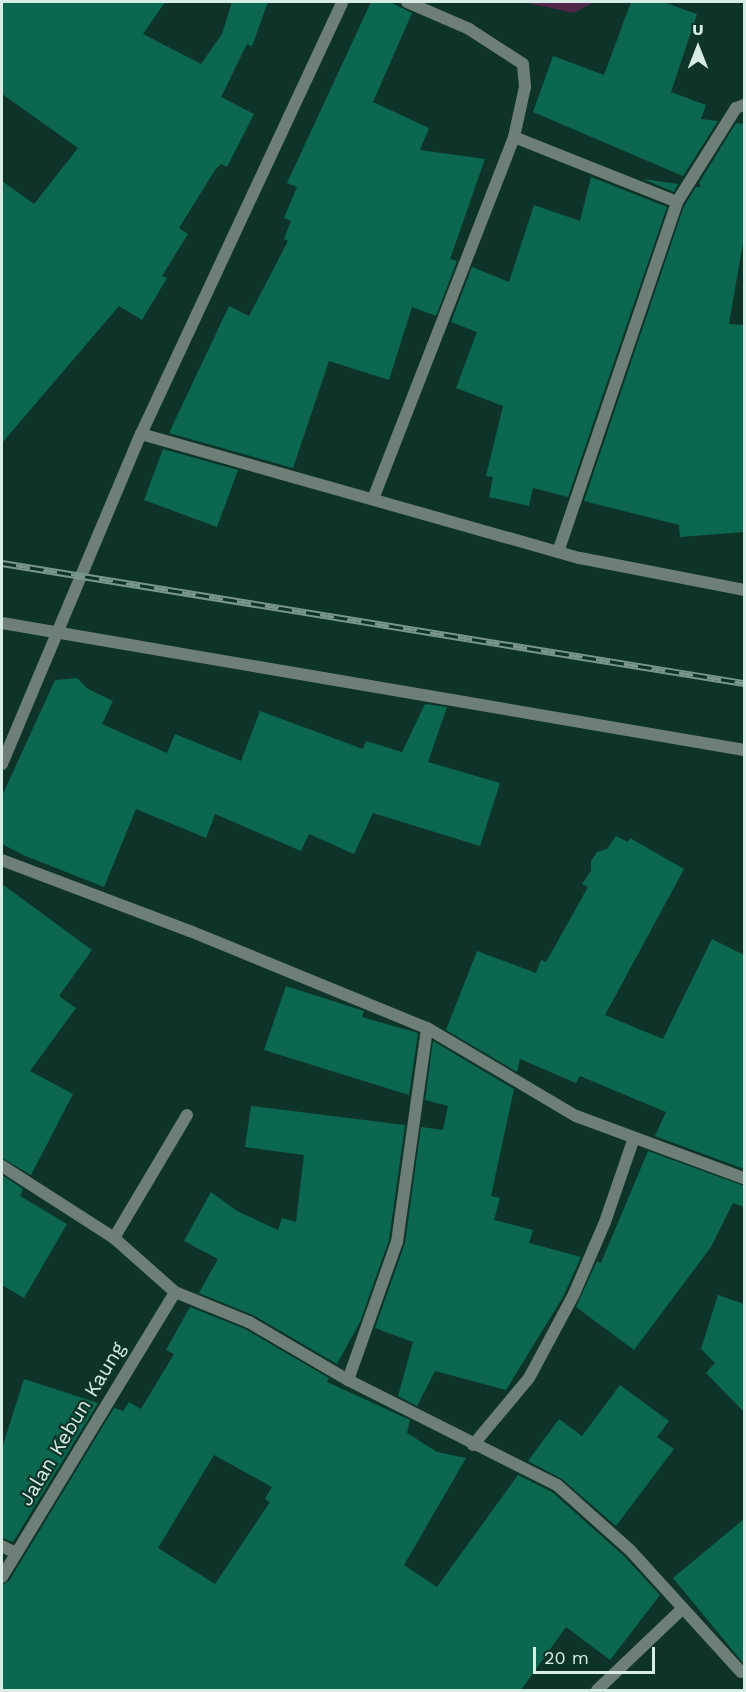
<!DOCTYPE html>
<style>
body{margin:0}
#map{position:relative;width:746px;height:1692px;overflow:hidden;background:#0e3429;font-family:"Work Sans",sans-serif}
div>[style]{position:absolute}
.green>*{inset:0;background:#512749}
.building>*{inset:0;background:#0b6750}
.minor>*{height:12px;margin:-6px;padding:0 6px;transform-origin:6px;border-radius:6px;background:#6e7f78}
.rail>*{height:7px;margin-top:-3.5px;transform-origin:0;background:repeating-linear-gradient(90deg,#0e3429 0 14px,#7a978d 0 28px);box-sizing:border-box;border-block:2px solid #7a978d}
span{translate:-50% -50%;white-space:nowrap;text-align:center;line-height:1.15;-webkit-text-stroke:4.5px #0e3429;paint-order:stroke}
.street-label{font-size:20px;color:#d7ece4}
.frame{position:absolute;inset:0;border:3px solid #d7ece4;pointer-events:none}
.north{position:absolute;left:668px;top:18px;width:60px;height:60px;-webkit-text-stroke:4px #0e3429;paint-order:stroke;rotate:0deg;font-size:16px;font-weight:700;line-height:24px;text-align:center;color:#d7ece4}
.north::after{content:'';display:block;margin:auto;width:21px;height:27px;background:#d7ece4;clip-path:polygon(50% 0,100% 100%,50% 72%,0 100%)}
.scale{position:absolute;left:533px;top:1647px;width:122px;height:27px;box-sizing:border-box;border:3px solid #d7ece4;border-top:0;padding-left:8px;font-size:18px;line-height:21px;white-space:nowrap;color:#d7ece4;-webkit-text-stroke:4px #0e3429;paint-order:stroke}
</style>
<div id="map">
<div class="green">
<div style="clip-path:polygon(523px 2px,594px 2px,574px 13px)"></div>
</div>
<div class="building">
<div style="clip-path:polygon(2px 2px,165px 2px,143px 34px,201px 64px,222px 34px,232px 2px,268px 2px,252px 46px,247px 44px,221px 97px,254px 114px,227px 167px,221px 164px,215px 170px,179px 228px,188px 234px,162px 276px,167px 278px,142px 320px,119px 306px,2px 443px,2px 181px,34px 204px,78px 148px,2px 94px)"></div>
<div style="clip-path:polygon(371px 2px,390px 2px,412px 13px,373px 102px,429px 128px,420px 150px,485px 159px,450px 259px,457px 261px,436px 316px,412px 307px,389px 380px,329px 361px,293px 468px,169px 433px,229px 306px,249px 316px,288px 241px,284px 239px,291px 221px,284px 218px,297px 187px,287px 183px)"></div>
<div style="clip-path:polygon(631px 2px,663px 2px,697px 14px,671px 92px,706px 105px,701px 119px,718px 121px,683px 176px,533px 112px,553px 56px,604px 75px)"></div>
<div style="clip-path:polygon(736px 123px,744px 124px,744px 237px,729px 324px,744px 325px,744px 532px,680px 537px,679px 525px,584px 501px,684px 206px,696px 187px,701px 187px,699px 183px)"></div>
<div style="clip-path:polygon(591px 177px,667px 207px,568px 497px,533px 488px,529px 506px,489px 497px,493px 477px,486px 476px,503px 406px,456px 388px,477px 332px,451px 322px,472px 267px,509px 282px,534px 205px,580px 221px)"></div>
<div style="clip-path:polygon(643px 179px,678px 184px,674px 192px)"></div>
<div style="clip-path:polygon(163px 449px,238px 470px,217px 527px,144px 500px)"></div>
<div style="clip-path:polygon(77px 678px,88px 689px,113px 701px,102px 724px,167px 753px,175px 734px,241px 761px,260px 711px,363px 749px,366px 741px,402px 752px,425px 704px,447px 707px,428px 762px,500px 783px,480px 846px,373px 813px,354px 854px,309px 834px,301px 851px,215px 814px,206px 838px,136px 809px,104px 887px,23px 855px,2px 844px,2px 796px,55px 680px)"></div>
<div style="clip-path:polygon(616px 836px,628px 842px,630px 838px,684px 869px,605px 1015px,663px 1039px,712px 939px,744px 955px,744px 1169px,655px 1136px,666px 1112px,580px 1076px,576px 1083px,520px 1059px,517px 1072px,446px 1030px,477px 951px,536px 973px,541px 960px,546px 962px,588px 887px,582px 884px,591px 871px,591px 861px,597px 852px,607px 849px)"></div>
<div style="clip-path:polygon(2px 884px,92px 950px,59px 996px,76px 1008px,30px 1071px,73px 1094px,31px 1175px,2px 1158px)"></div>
<div style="clip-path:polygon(286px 986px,364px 1011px,362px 1017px,418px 1033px,409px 1095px,264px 1050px)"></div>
<div style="clip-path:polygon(433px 1041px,514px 1089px,491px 1196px,500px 1198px,494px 1220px,533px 1230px,529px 1243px,581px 1257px,563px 1297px,506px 1390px,435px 1371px,417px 1406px,398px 1396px,413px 1342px,375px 1328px,405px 1243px,421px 1127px,443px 1130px,448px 1106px,425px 1100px)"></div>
<div style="clip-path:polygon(251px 1106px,405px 1125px,389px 1240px,360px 1322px,337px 1364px,253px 1315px,199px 1293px,218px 1259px,184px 1241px,211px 1192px,237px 1211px,278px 1230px,282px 1218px,296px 1222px,304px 1155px,245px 1147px)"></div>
<div style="clip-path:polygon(648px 1151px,744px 1186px,744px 1207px,733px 1203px,711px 1247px,634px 1350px,576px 1307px,597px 1261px,601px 1263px)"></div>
<div style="clip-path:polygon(2px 1175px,23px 1189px,20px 1196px,67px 1224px,24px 1298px,2px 1285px)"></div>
<div style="clip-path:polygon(718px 1295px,744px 1304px,744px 1412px,706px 1373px,715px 1363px,701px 1349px)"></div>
<div style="clip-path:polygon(evenodd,190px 1307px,245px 1329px,329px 1378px,327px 1382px,410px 1420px,407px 1433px,437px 1452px,466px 1458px,404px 1565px,437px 1587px,518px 1475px,552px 1492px,624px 1556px,660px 1595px,610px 1660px,566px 1627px,521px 1690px,2px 1690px,2px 1585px,9px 1581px,114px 1408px,123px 1411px,129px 1402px,141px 1409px,174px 1354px,166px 1350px,190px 1307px,214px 1455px,272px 1487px,265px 1499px,270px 1502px,215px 1584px,158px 1548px,214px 1455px)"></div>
<div style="clip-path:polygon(24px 1379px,98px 1403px,13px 1542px,2px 1538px,2px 1448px)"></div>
<div style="clip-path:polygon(620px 1385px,669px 1421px,657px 1437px,674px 1449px,616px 1526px,562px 1479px,528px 1461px,559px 1419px,582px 1436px)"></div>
<div style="clip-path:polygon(744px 1519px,744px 1664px,673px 1578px)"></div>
</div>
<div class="minor">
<div style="left:407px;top:2px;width:68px;rotate:23.5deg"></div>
<div style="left:469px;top:29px;width:64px;rotate:32.9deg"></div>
<div style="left:523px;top:64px;width:23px;rotate:85deg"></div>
<div style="left:525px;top:87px;width:51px;rotate:102.4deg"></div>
<div style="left:514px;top:137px;width:175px;rotate:21.7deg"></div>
<div style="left:141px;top:434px;width:456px;rotate:15.8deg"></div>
<div style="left:580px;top:558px;width:167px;rotate:11deg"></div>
<div style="left:373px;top:499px;width:388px;rotate:-68.7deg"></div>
<div style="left:558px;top:552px;width:370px;rotate:-71.2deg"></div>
<div style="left:677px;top:202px;width:111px;rotate:-57.9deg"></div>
<div style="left:736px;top:108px;width:9px;rotate:-21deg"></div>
<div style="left:2px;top:623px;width:753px;rotate:9.71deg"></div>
<div style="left:2px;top:764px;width:358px;rotate:-67.2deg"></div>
<div style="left:141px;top:434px;width:476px;rotate:-65deg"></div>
<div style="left:2px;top:860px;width:201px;rotate:20.7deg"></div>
<div style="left:190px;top:931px;width:256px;rotate:22.3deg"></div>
<div style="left:427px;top:1028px;width:173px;rotate:30.6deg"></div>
<div style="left:576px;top:1116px;width:179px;rotate:20.3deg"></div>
<div style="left:2px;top:1166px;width:133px;rotate:32.7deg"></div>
<div style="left:114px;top:1238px;width:81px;rotate:41.5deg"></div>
<div style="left:175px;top:1292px;width:80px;rotate:22.1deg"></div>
<div style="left:249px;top:1322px;width:115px;rotate:30.4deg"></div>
<div style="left:348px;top:1380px;width:234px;rotate:26.7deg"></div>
<div style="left:557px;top:1485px;width:98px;rotate:41.7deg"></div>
<div style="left:630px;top:1550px;width:165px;rotate:47.7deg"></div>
<div style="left:114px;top:1238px;width:143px;rotate:-59.3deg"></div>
<div style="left:348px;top:1380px;width:146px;rotate:-70.5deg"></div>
<div style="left:397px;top:1242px;width:216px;rotate:-82deg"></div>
<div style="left:473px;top:1445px;width:87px;rotate:-50.1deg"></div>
<div style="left:529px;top:1378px;width:95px;rotate:-61.8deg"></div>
<div style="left:574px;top:1294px;width:78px;rotate:-66.7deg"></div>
<div style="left:605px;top:1222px;width:89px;rotate:-71deg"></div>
<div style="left:2px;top:1546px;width:16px;rotate:27deg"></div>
<div style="left:2px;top:1577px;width:333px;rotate:-58.7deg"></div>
<div style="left:597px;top:1690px;width:116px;rotate:-43.6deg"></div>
</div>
<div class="rail">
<div style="left:2px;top:563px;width:752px;rotate:9.19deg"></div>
</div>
<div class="street-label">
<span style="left:72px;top:1424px;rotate:-59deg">Jalan Kebun Kaung</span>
</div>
<div class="frame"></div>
<div class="north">U</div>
<div class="scale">20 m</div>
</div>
